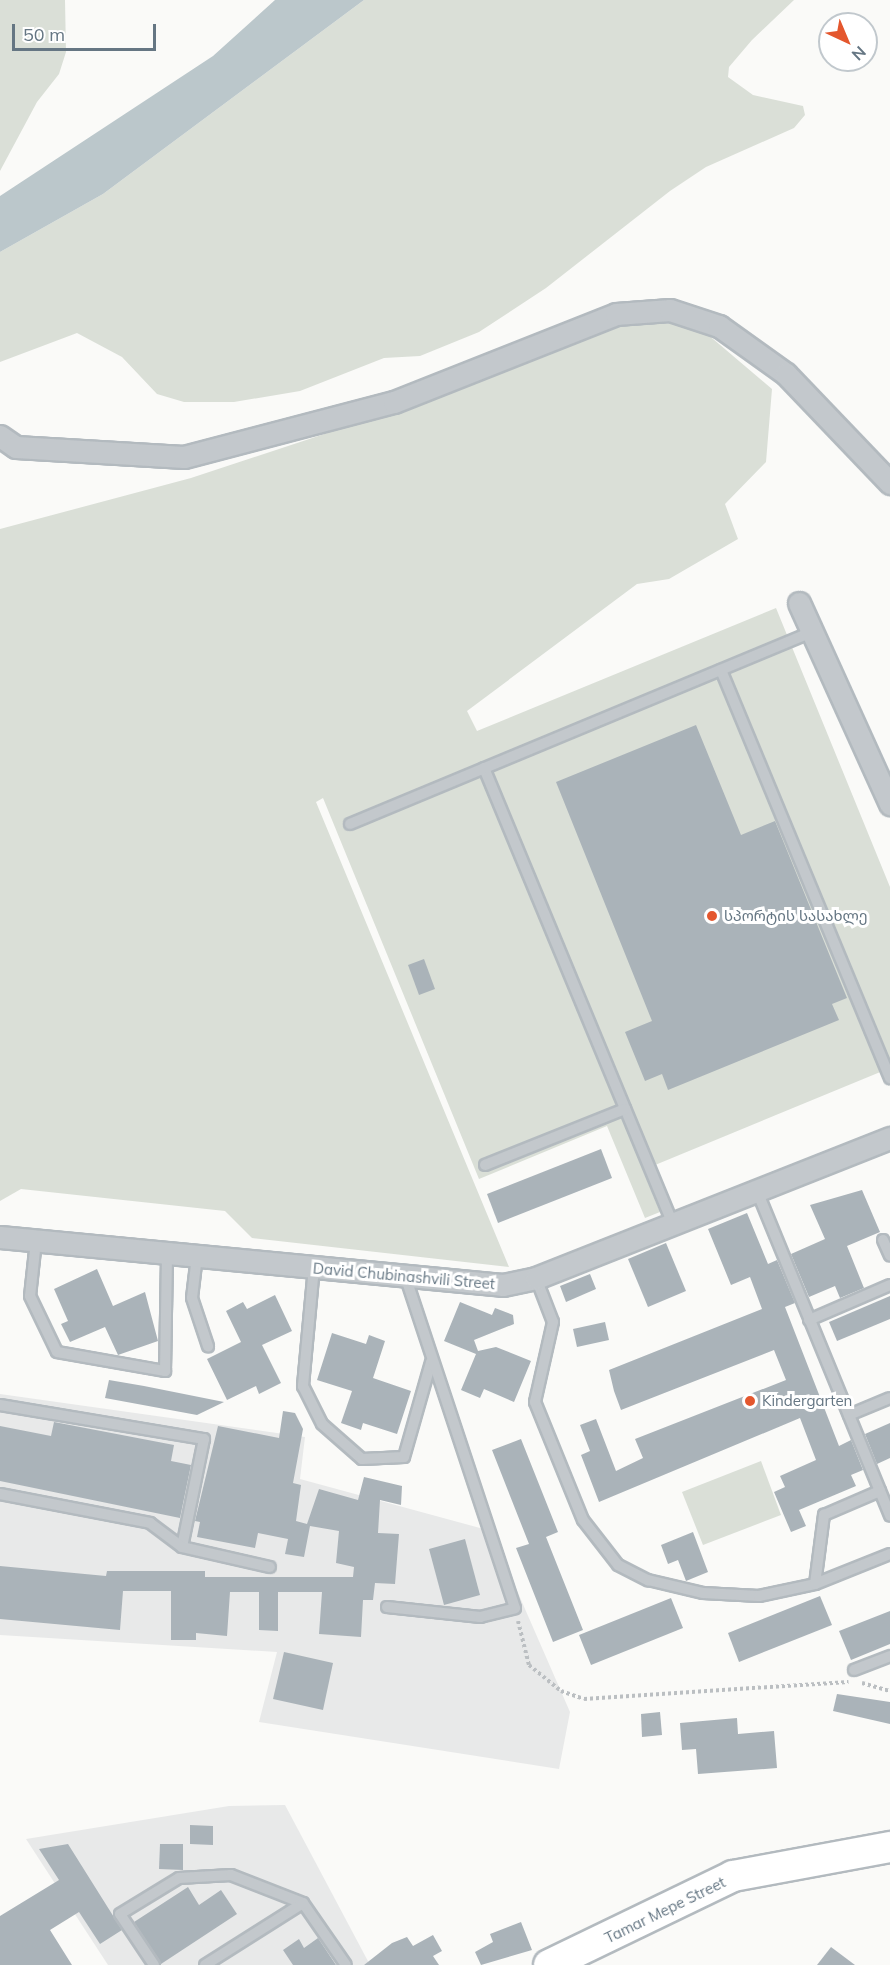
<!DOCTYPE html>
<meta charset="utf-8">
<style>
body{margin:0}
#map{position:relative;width:890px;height:1965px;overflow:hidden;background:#fafaf8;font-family:Mulish,"Noto Sans Georgian",sans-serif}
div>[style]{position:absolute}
.built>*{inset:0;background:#e8e9e9}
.green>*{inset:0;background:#dadfd7}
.water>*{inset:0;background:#bbc7cb}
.building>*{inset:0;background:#aab3b9}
.path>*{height:4px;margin-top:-2px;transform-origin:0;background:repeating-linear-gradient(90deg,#bbbfc2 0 3px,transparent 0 6px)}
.roads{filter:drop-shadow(2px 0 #b3babf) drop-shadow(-2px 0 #b3babf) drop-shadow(0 2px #b3babf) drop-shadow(0 -2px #b3babf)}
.lane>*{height:10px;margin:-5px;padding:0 5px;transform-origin:5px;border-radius:5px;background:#c3c8cc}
.street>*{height:21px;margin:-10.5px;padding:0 10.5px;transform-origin:10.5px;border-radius:10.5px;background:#c3c8cc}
.secondary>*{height:30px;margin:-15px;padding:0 15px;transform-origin:15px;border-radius:15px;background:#fff}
.dots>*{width:16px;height:16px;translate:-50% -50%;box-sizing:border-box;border:3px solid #fff;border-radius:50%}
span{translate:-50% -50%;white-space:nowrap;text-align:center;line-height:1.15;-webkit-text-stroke:6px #fff;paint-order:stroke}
.poi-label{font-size:15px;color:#657683}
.left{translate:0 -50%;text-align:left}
.street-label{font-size:15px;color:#657683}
.north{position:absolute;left:818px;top:12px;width:60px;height:60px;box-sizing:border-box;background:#fff;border:2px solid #c1c8cd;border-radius:50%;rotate:136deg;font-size:16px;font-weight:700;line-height:24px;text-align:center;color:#657683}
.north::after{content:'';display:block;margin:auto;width:21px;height:27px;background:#e4572e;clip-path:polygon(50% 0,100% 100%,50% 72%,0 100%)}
.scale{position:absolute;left:12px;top:24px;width:144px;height:27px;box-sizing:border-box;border:3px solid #657683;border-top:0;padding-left:8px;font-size:18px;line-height:21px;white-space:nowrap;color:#657683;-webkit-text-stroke:4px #fff;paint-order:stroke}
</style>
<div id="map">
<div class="built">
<div style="clip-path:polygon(0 1394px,305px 1437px,300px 1479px,491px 1531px,570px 1712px,559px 1769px,259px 1722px,277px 1652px,0 1635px)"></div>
<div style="clip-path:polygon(285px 1805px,370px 1965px,108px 1965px,26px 1839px,229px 1806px)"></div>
</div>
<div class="green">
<div style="clip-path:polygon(0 0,65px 0,66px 52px,59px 74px,37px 102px,0 171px)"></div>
<div style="clip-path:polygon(364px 0,794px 0,752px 40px,729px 67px,728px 77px,753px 95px,803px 106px,805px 115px,794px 128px,706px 167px,670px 191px,546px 288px,479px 332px,420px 356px,384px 358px,300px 391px,234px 402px,184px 402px,157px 394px,122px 357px,77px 333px,0 362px,0 252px,103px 194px)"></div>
<div style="clip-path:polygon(635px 320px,699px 327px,772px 389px,766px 462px,725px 504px,738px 539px,669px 579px,637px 584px,467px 711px,477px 731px,776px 608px,890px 887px,890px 1068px,643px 1170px,660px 1212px,645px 1218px,607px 1126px,479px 1179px,323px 798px,316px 802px,509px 1267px,252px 1238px,225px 1211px,21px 1189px,0 1201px,0 529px,191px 478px,388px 413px)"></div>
<div style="clip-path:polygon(761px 1461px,781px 1515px,703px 1545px,682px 1492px)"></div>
</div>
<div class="water">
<div style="clip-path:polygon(275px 0,364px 0,103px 194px,0 252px,0 196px,213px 56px)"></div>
</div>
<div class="building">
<div style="clip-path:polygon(696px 725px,741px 835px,775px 821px,847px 998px,832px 1004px,839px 1020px,668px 1090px,662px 1074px,645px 1081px,625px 1032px,652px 1021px,556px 782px)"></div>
<div style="clip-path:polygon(424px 959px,435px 989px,419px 995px,408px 965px)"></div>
<div style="clip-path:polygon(601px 1149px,612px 1178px,498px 1223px,487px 1194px)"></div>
<div style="clip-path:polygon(862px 1190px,880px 1232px,847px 1246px,864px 1288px,840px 1298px,835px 1286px,809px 1297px,791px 1254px,825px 1239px,810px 1205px)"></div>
<div style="clip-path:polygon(747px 1213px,768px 1264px,777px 1260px,795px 1303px,785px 1307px,839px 1446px,851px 1440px,863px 1470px,851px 1475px,856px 1486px,799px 1510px,806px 1526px,791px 1532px,774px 1492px,785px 1487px,780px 1476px,816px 1460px,800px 1418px,599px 1502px,581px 1455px,590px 1451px,580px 1425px,596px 1419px,616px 1471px,643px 1458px,635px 1439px,786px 1380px,774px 1350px,621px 1410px,614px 1391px,609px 1370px,762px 1309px,750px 1277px,731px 1285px,708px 1229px)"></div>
<div style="clip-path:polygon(666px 1243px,686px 1291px,648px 1307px,628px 1259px)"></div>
<div style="clip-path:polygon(97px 1269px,113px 1306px,145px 1292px,158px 1341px,118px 1355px,105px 1327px,70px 1342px,61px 1324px,68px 1321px,54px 1289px)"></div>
<div style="clip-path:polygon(590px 1274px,596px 1289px,566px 1302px,560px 1286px)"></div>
<div style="clip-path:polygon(275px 1295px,292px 1331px,262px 1345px,281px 1383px,259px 1394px,256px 1386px,227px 1400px,207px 1359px,241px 1342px,226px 1311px,243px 1302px,247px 1309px)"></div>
<div style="clip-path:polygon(890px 1296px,890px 1319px,837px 1341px,829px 1322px)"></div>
<div style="clip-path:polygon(460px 1302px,492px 1315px,495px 1308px,513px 1315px,514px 1324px,474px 1340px,478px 1351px,496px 1347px,531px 1361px,514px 1402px,484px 1389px,480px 1398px,461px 1390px,476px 1354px,444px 1341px)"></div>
<div style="clip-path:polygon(605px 1322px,609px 1340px,577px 1347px,573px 1329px)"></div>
<div style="clip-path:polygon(332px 1333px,366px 1344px,369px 1335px,385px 1341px,373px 1378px,411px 1391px,397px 1434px,363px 1423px,361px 1430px,341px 1423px,352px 1391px,317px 1380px)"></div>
<div style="clip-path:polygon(109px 1380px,144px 1386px,224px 1402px,197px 1415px,105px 1398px)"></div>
<div style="clip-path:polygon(283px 1411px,295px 1413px,303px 1429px,293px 1483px,301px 1485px,296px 1521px,307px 1524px,319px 1489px,358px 1500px,364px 1477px,402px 1486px,401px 1505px,380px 1500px,378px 1533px,399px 1534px,395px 1584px,375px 1583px,373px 1600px,363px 1600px,361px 1637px,319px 1634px,322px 1592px,278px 1592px,278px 1631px,259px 1630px,259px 1592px,230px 1592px,227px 1636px,196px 1633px,196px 1640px,171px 1640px,171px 1591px,123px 1591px,120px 1630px,0 1619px,0 1566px,106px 1576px,107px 1571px,205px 1571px,205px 1577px,353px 1577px,354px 1567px,336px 1563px,339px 1531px,310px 1526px,304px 1557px,285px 1554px,288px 1539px,258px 1533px,255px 1548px,197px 1537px,200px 1522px,195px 1521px,218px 1426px,279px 1438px)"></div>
<div style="clip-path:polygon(54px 1422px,174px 1445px,171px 1461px,191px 1465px,180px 1518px,0 1481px,0 1426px,51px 1436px)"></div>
<div style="clip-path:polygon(890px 1423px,890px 1458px,877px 1464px,865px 1434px)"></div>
<div style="clip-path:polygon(521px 1439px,558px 1532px,546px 1537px,583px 1630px,553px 1642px,516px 1548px,529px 1544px,492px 1450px)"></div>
<div style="clip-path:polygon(693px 1532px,708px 1572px,686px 1581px,678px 1560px,668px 1564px,661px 1545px)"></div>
<div style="clip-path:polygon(465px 1539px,480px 1595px,444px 1605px,429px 1549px)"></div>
<div style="clip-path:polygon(820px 1596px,832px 1625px,739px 1662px,728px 1633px)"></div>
<div style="clip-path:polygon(671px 1598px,683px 1628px,591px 1665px,579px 1635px)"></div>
<div style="clip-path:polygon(890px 1611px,890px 1644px,851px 1660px,839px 1631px)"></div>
<div style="clip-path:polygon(284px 1652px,333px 1663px,323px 1710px,273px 1699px)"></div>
<div style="clip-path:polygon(837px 1694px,890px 1702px,890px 1724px,833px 1711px)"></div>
<div style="clip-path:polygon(660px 1712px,662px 1735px,642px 1737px,641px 1714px)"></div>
<div style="clip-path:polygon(737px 1718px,738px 1734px,774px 1731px,777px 1768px,698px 1774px,696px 1749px,682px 1750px,680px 1723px)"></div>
<div style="clip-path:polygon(190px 1825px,213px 1826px,213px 1845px,190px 1844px)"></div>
<div style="clip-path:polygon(68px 1844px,122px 1930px,100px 1944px,79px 1912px,50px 1930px,72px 1965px,0 1965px,0 1916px,59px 1880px,39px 1849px)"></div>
<div style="clip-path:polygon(160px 1844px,183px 1844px,183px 1870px,159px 1869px)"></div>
<div style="clip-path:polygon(188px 1887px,199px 1905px,221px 1890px,237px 1914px,161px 1964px,134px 1922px)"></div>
<div style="clip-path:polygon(521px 1922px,532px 1950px,481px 1965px,475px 1952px,493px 1942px,490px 1934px)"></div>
<div style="clip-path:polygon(433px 1935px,442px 1951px,433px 1956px,439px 1965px,364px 1965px,392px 1943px,407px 1937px,413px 1946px)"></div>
<div style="clip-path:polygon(318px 1938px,336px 1965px,293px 1965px,283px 1950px,299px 1939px,304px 1948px)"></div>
<div style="clip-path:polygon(831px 1947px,855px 1965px,817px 1965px)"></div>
</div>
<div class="path">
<div style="left:518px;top:1621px;width:45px;rotate:76deg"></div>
<div style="left:529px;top:1665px;width:41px;rotate:39.1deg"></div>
<div style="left:561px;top:1691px;width:24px;rotate:19deg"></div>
<div style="left:584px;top:1699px;width:265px;rotate:-3.7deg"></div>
<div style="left:862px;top:1683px;width:29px;rotate:16deg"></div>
</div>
<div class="roads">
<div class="lane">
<div style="left:721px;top:670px;width:442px;rotate:67.5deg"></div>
<div style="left:484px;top:768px;width:494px;rotate:67.5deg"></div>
<div style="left:350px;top:824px;width:500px;rotate:-22.57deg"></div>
<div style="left:485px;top:1165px;width:151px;rotate:-21.8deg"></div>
<div style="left:757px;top:1191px;width:351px;rotate:67.7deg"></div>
<div style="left:883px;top:1240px;width:17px;rotate:66deg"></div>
<div style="left:36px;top:1241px;width:55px;rotate:96.2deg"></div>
<div style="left:30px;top:1296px;width:62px;rotate:64.3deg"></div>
<div style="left:57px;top:1352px;width:110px;rotate:10deg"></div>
<div style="left:165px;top:1371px;width:118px;rotate:-89deg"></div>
<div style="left:197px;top:1256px;width:42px;rotate:96.8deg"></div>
<div style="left:192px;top:1298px;width:51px;rotate:71.6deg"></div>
<div style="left:314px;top:1267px;width:120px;rotate:95.3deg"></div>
<div style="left:303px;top:1386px;width:42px;rotate:63.4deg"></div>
<div style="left:322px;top:1424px;width:53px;rotate:41.2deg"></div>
<div style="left:362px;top:1459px;width:42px;rotate:-2.7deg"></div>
<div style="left:404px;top:1457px;width:99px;rotate:-74.1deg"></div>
<div style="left:536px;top:1278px;width:47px;rotate:68.9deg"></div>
<div style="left:553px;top:1322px;width:82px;rotate:102.7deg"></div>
<div style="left:535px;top:1402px;width:127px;rotate:67.9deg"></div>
<div style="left:583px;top:1520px;width:57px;rotate:52.1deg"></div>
<div style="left:618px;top:1565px;width:34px;rotate:27deg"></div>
<div style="left:648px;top:1580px;width:57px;rotate:13.3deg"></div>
<div style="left:703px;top:1593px;width:56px;rotate:3.1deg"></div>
<div style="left:759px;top:1596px;width:57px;rotate:-12.1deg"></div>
<div style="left:815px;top:1584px;width:81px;rotate:-21.8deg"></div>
<div style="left:809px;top:1320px;width:88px;rotate:-23.4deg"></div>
<div style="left:0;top:1405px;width:207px;rotate:9.5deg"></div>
<div style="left:204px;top:1439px;width:110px;rotate:101.5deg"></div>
<div style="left:182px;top:1547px;width:90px;rotate:12.8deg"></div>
<div style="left:849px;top:1415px;width:44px;rotate:-22.5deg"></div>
<div style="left:0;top:1494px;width:153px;rotate:10.9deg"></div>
<div style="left:150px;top:1523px;width:40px;rotate:37deg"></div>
<div style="left:815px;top:1584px;width:70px;rotate:-82.6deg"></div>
<div style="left:824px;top:1515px;width:61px;rotate:-23.2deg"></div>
<div style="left:387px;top:1607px;width:94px;rotate:6.1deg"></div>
<div style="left:480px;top:1617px;width:36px;rotate:-14deg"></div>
<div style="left:515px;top:1608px;width:350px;rotate:-108.3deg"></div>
<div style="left:854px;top:1670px;width:39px;rotate:-21deg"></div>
<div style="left:154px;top:1965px;width:61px;rotate:-123.7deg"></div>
<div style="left:120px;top:1914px;width:69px;rotate:-31.4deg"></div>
<div style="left:179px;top:1878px;width:52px;rotate:-3.3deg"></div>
<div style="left:231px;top:1875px;width:77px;rotate:21.3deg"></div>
<div style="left:303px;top:1903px;width:75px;rotate:55.3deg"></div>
<div style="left:205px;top:1965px;width:116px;rotate:-32.3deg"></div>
</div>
<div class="street">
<div style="left:0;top:436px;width:19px;rotate:35deg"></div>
<div style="left:16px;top:447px;width:168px;rotate:3.4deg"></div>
<div style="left:184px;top:457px;width:217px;rotate:-14.7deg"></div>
<div style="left:394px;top:402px;width:239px;rotate:-21.6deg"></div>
<div style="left:616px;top:314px;width:54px;rotate:-4.2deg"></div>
<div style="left:670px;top:310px;width:52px;rotate:18.1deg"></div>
<div style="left:719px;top:326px;width:82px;rotate:35.6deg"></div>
<div style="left:786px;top:374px;width:151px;rotate:46.3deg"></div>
<div style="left:799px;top:603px;width:221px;rotate:65.6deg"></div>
<div style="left:0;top:1237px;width:505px;rotate:5.45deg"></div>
<div style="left:503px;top:1285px;width:34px;rotate:-12deg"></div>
<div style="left:536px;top:1278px;width:381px;rotate:-21.6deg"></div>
</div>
<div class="secondary">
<div style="left:549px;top:1965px;width:204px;rotate:-25.8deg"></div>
<div style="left:733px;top:1876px;width:160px;rotate:-10.5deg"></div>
</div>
</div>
<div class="dots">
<div style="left:712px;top:916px;background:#e4572e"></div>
<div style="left:750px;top:1401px;background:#e4572e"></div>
</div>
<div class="poi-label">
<span class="left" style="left:724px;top:916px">სპორტის სასახლე</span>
<span class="left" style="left:762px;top:1401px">Kindergarten</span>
</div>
<div class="street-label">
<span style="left:404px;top:1276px;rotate:5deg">David Chubinashvili Street</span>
<span style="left:665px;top:1910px;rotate:-26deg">Tamar Mepe Street</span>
</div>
<div class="north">N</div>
<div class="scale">50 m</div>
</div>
